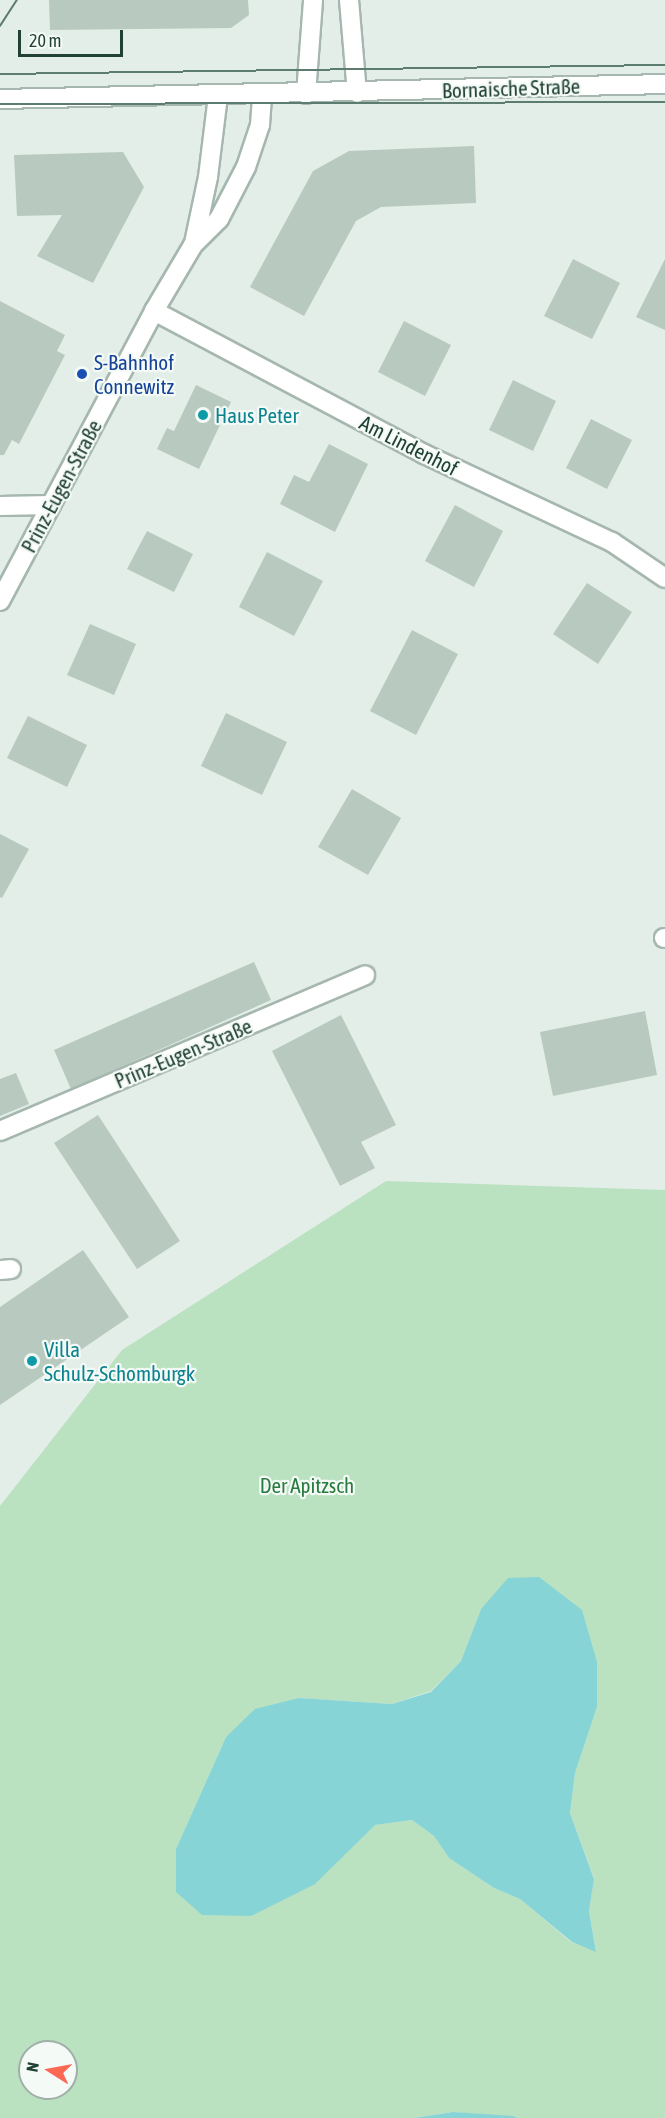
<!DOCTYPE html>
<meta charset="utf-8">
<style>
body{margin:0}
#map{position:relative;width:665px;height:2118px;overflow:hidden;background:#e3eee8;font-family:"Asap Condensed",sans-serif}
div>[style]{position:absolute}
.green>*{inset:0;background:#bae1c0}
.water>*{inset:0;background:#87d4d7}
.building>*{inset:0;background:#b8c9c0}
.roads{filter:drop-shadow(2px 0 #a5b7ae) drop-shadow(-2px 0 #a5b7ae) drop-shadow(0 2px #a5b7ae) drop-shadow(0 -2px #a5b7ae)}
.lane>*{height:18px;margin:-9px;padding:0 9px;transform-origin:9px;border-radius:9px;background:#fff}
.street>*{height:18px;margin:-9px;padding:0 9px;transform-origin:9px;border-radius:9px;background:#fff}
.secondary>*{height:18px;margin:-9px;padding:0 9px;transform-origin:9px;border-radius:9px;background:#fff}
.tram>*{height:1.5px;margin:-0.75px;padding:0 0.75px;transform-origin:0.75px;border-radius:0.75px;background:#5c7c70}
.dots>*{width:16px;height:16px;translate:-50% -50%;box-sizing:border-box;border:3px solid #f4faf6;border-radius:50%}
span{translate:-50% -50%;white-space:nowrap;text-align:center;line-height:1.15;-webkit-text-stroke:4.5px #f4faf6;paint-order:stroke}
.street-label{font-size:21px;color:#214134}
.transit-label{font-size:21px;color:#164399}
.left{translate:0 -50%;text-align:left}
.culture-label{font-size:21px;color:#0d838f}
.park-label{font-size:21px;color:#287b3e}
.north{position:absolute;left:18px;top:2040px;width:60px;height:60px;box-sizing:border-box;background:#f4faf6;border:2px solid #a0b0a8;border-radius:50%;rotate:281deg;font-size:16px;font-weight:700;line-height:24px;text-align:center;color:#214134}
.north::after{content:'';display:block;margin:auto;width:21px;height:27px;background:#fc6853;clip-path:polygon(50% 0,100% 100%,50% 72%,0 100%)}
.scale{position:absolute;left:18px;top:30px;width:105px;height:27px;box-sizing:border-box;border:3px solid #214134;border-top:0;padding-left:8px;font-size:18px;line-height:21px;white-space:nowrap;color:#214134;-webkit-text-stroke:4px #f4faf6;paint-order:stroke}
</style>
<div id="map">
<div class="green">
<div style="clip-path:polygon(evenodd,386px 1181px,665px 1190px,665px 2118px,517px 2118px,453px 2112px,414px 2118px,0 2118px,0 1506px,122px 1350px,386px 1181px,481px 1609px,597px 1707px,575px 1773px,570px 1813px,594px 1878px,589px 1911px,596px 1951px,571px 1942px,520px 1899px,494px 1888px,449px 1858px,434px 1836px,412px 1820px,375px 1825px,176px 1892px,176px 1849px,226px 1737px,299px 1698px,392px 1704px,431px 1691px,461px 1661px,481px 1609px,386px 1181px,30px 2052px,66px 2052px,66px 2088px,30px 2088px,30px 2052px)"></div>
</div>
<div class="water">
<div style="clip-path:polygon(539px 1577px,582px 1610px,597px 1662px,597px 1707px,575px 1773px,570px 1813px,594px 1879px,589px 1911px,596px 1952px,572px 1942px,520px 1899px,494px 1888px,449px 1858px,434px 1836px,412px 1820px,375px 1825px,315px 1884px,251px 1916px,202px 1915px,176px 1892px,176px 1849px,226px 1737px,255px 1709px,299px 1698px,392px 1704px,431px 1692px,461px 1661px,481px 1609px,508px 1578px)"></div>
<div style="clip-path:polygon(453px 2112px,513px 2116px,517px 2118px,414px 2118px)"></div>
</div>
<div class="building">
<div style="clip-path:polygon(49px 0,248px 0,249px 15px,231px 28px,50px 30px)"></div>
<div style="clip-path:polygon(474px 146px,476px 203px,381px 207px,356px 221px,304px 316px,250px 287px,313px 171px,349px 151px)"></div>
<div style="clip-path:polygon(123px 152px,144px 187px,93px 283px,37px 256px,62px 215px,17px 216px,14px 155px)"></div>
<div style="clip-path:polygon(573px 259px,620px 283px,592px 339px,544px 316px)"></div>
<div style="clip-path:polygon(665px 259px,665px 330px,636px 317px)"></div>
<div style="clip-path:polygon(0 301px,65px 335px,57px 351px,65px 355px,19px 444px,12px 440px,4px 455px,0 455px)"></div>
<div style="clip-path:polygon(404px 321px,451px 345px,425px 396px,378px 372px)"></div>
<div style="clip-path:polygon(513px 380px,556px 401px,533px 451px,489px 430px)"></div>
<div style="clip-path:polygon(196px 385px,231px 402px,199px 469px,157px 449px,167px 428px,174px 431px)"></div>
<div style="clip-path:polygon(591px 419px,632px 440px,607px 489px,566px 468px)"></div>
<div style="clip-path:polygon(329px 444px,368px 464px,335px 532px,280px 504px,294px 475px,309px 482px)"></div>
<div style="clip-path:polygon(455px 505px,503px 531px,474px 587px,425px 561px)"></div>
<div style="clip-path:polygon(147px 531px,193px 554px,174px 592px,127px 569px)"></div>
<div style="clip-path:polygon(267px 552px,323px 581px,294px 636px,239px 607px)"></div>
<div style="clip-path:polygon(587px 583px,632px 612px,598px 664px,553px 634px)"></div>
<div style="clip-path:polygon(90px 624px,136px 644px,114px 695px,67px 675px)"></div>
<div style="clip-path:polygon(412px 630px,458px 654px,416px 735px,370px 711px)"></div>
<div style="clip-path:polygon(226px 713px,287px 742px,262px 795px,201px 766px)"></div>
<div style="clip-path:polygon(28px 716px,87px 745px,67px 787px,7px 758px)"></div>
<div style="clip-path:polygon(352px 789px,401px 818px,368px 875px,318px 847px)"></div>
<div style="clip-path:polygon(0 834px,29px 849px,2px 898px,0 897px)"></div>
<div style="clip-path:polygon(254px 962px,271px 1000px,71px 1089px,54px 1050px)"></div>
<div style="clip-path:polygon(645px 1011px,657px 1075px,553px 1096px,540px 1032px)"></div>
<div style="clip-path:polygon(341px 1015px,396px 1125px,361px 1142px,375px 1168px,340px 1186px,272px 1051px)"></div>
<div style="clip-path:polygon(16px 1073px,29px 1104px,0 1116px,0 1079px)"></div>
<div style="clip-path:polygon(98px 1115px,180px 1241px,137px 1269px,54px 1143px)"></div>
<div style="clip-path:polygon(83px 1250px,129px 1317px,0 1405px,0 1307px)"></div>
</div>
<div class="roads">
<div class="lane">
<div style="left:664px;top:938px;width:1px"></div>
<div style="left:0;top:1270px;width:11px;rotate:-5deg"></div>
</div>
<div class="street">
<div style="left:349px;top:0;width:93px;rotate:85.1deg"></div>
<div style="left:306px;top:94px;width:94px;rotate:-85.7deg"></div>
<div style="left:154px;top:311px;width:306px;rotate:27.9deg"></div>
<div style="left:424px;top:454px;width:208px;rotate:25.1deg"></div>
<div style="left:612px;top:542px;width:64px;rotate:34.2deg"></div>
<div style="left:0;top:506px;width:51px;rotate:-1.1deg"></div>
<div style="left:0;top:1131px;width:397px;rotate:-23.1deg"></div>
</div>
<div class="secondary">
<div style="left:0;top:99px;width:665px;rotate:-1.29deg"></div>
<div style="left:194px;top:243px;width:67px;rotate:-78deg"></div>
<div style="left:208px;top:177px;width:82px;rotate:-83deg"></div>
<div style="left:0;top:601px;width:328px;rotate:-62deg"></div>
<div style="left:154px;top:311px;width:77px;rotate:-59.4deg"></div>
<div style="left:193px;top:245px;width:37px;rotate:-45deg"></div>
<div style="left:219px;top:219px;width:59px;rotate:-62.6deg"></div>
<div style="left:246px;top:167px;width:44px;rotate:-71.6deg"></div>
<div style="left:260px;top:125px;width:30px;rotate:-86deg"></div>
</div>
</div>
<div class="tram">
<div style="left:0;top:26px;width:31px;rotate:-57deg"></div>
<div style="left:0;top:74px;width:665px;rotate:-0.78deg"></div>
<div style="left:0;top:104px;width:665px;rotate:-0.17deg"></div>
</div>
<div class="dots">
<div style="left:82px;top:374px;background:#1a4fb4"></div>
<div style="left:203px;top:415px;background:#0f9aa8"></div>
<div style="left:32px;top:1361px;background:#0f9aa8"></div>
</div>
<div class="street-label">
<span style="left:511px;top:88px;rotate:-2deg">Bornaische Straße</span>
<span style="left:409px;top:445px;rotate:27deg">Am Lindenhof</span>
<span style="left:61px;top:486px;rotate:-62deg">Prinz-Eugen-Straße</span>
<span style="left:183px;top:1053px;rotate:-23deg">Prinz-Eugen-Straße</span>
</div>
<div class="transit-label">
<span class="left" style="left:94px;top:374px">S-Bahnhof<br>Connewitz</span>
</div>
<div class="culture-label">
<span class="left" style="left:215px;top:415px">Haus Peter</span>
<span class="left" style="left:44px;top:1361px">Villa<br>Schulz-Schomburgk</span>
</div>
<div class="park-label">
<span style="left:307px;top:1485px">Der Apitzsch</span>
</div>
<div class="north">N</div>
<div class="scale">20 m</div>
</div>
